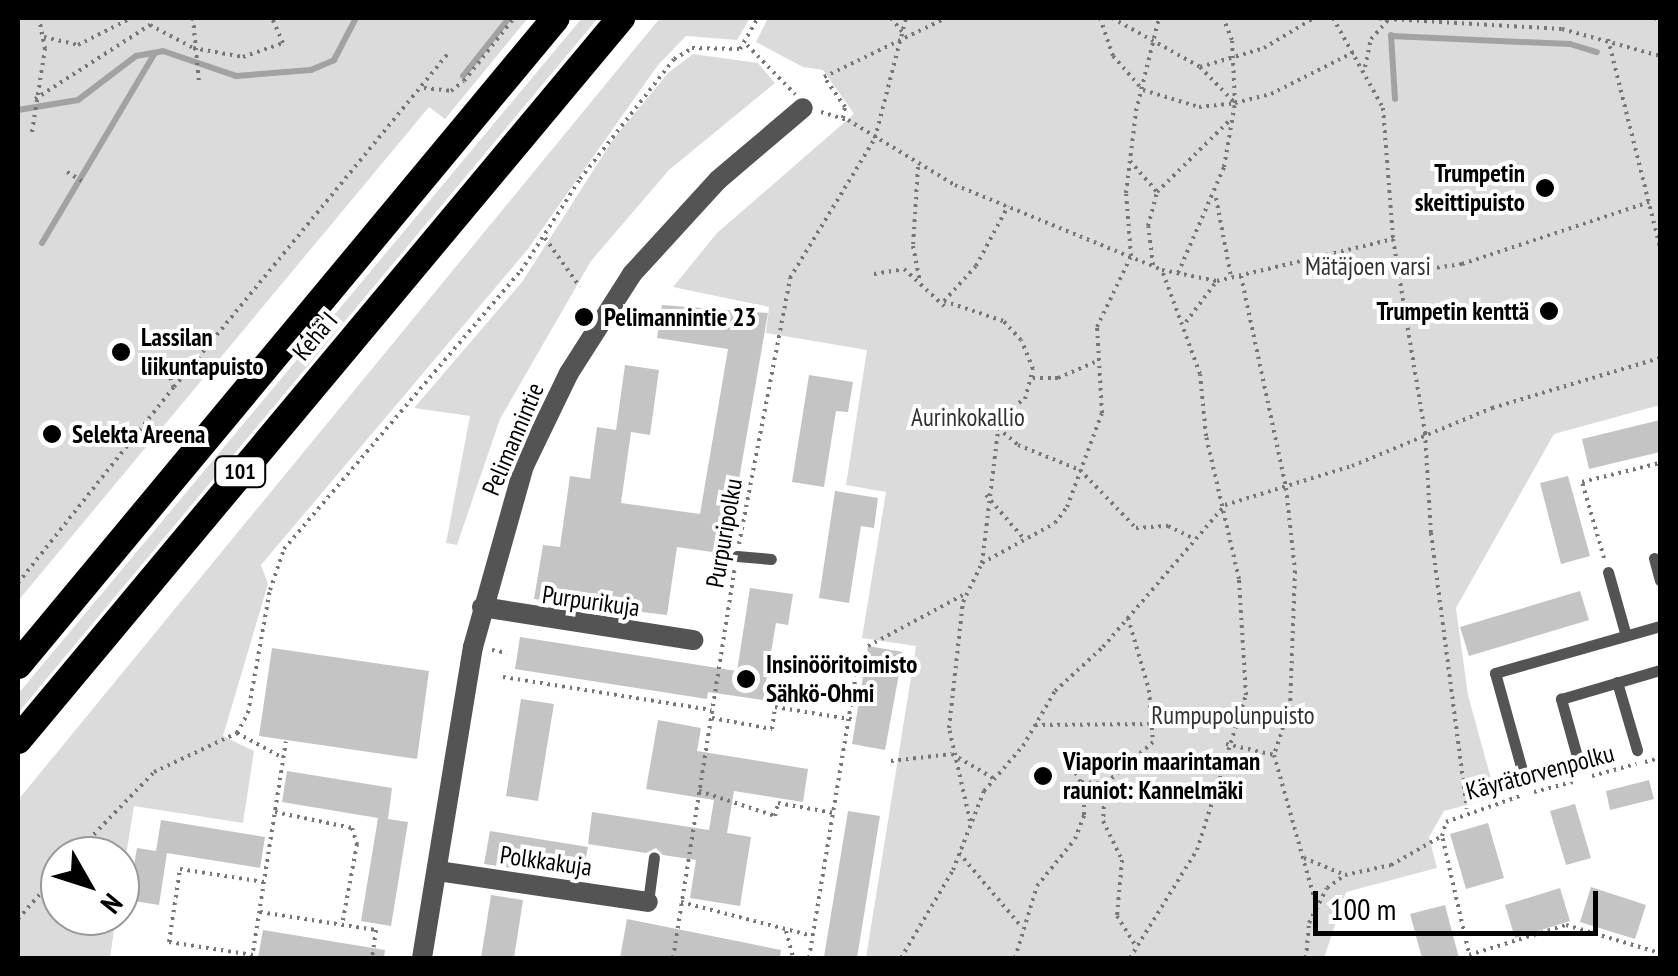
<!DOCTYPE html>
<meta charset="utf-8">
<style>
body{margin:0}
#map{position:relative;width:1678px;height:976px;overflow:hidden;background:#fff;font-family:"PT Sans Narrow",sans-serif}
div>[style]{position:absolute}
.green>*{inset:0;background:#dbdbdb}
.stream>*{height:6px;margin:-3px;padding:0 3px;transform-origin:3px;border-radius:3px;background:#a2a2a2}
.building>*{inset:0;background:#c4c4c4}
.path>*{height:4px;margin-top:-2px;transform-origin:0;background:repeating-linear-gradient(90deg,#767676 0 2.5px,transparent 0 7.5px)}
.service>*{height:11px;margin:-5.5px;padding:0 5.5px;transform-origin:5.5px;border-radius:5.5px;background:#545454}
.minor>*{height:20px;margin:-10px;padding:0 10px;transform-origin:10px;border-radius:10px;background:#545454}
.trunk>*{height:28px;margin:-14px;padding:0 14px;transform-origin:14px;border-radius:14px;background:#000}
.dots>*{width:28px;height:28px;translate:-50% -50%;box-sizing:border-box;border:5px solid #fff;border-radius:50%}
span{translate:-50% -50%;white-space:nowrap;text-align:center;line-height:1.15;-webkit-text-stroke:8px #fff;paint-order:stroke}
.shield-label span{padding:2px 8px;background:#fff;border:2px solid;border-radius:8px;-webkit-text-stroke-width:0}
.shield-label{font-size:22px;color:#000;font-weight:700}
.poi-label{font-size:25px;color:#000;font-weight:700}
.right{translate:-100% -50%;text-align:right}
.left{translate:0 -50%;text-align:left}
.park-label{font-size:25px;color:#323232}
.street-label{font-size:25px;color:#000}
.frame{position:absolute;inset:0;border:20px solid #000;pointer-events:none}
.north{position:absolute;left:40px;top:836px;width:100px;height:100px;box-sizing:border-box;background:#fff;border:2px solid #999;border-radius:50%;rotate:129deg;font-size:28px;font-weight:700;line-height:40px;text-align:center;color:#000}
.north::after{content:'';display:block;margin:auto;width:35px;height:45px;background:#000;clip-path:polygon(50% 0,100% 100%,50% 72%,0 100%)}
.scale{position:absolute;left:1313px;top:891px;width:285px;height:45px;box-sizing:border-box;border:5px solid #000;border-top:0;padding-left:12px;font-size:30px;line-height:35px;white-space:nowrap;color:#000;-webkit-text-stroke:8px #fff;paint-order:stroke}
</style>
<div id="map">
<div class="green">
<div style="clip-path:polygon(18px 18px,528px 18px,445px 119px,429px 107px,18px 601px)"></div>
<div style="clip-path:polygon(582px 18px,598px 18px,18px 713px,18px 694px)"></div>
<div style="clip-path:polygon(660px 18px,750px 18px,737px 40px,686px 36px,658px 65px,528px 249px,261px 565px,268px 584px,223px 736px,254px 751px,243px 823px,134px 806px,120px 893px,120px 856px,60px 856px,60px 916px,116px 916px,110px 958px,18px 958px,18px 800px)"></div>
<div style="clip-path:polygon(768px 18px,1660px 18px,1660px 405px,1554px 434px,1456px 608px,1468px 695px,1496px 797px,1444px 811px,1429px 837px,1437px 868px,1346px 892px,1324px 958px,866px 958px,916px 646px,862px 638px,886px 492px,846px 485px,867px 350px,766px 333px,769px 307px,673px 287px,717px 233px,854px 114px,823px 70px,803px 67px,756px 42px)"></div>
<div style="clip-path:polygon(693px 54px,758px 63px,775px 83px,669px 170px,591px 261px,500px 419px,457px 545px,446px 543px,470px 416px,414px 408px,522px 282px,612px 141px,668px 73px)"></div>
</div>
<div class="stream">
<div style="left:1391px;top:35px;width:64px;rotate:86.4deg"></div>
<div style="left:1391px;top:36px;width:179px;rotate:2.6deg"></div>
<div style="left:1570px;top:44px;width:28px;rotate:17deg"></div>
<div style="left:463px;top:76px;width:74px;rotate:-51.6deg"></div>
<div style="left:18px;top:110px;width:61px;rotate:-9.5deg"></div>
<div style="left:78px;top:100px;width:73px;rotate:-37.2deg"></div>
<div style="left:136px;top:56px;width:27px;rotate:-10deg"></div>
<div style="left:163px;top:51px;width:77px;rotate:18.9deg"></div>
<div style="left:236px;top:76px;width:75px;rotate:-4.6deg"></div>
<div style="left:311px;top:70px;width:25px;rotate:-23deg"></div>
<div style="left:334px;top:60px;width:47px;rotate:-62.4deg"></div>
<div style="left:42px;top:243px;width:221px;rotate:-59.3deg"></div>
</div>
<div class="building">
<div style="clip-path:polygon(662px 305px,768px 313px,726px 554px,677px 547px,667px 615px,534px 599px,543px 545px,560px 547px,570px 476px,590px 479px,597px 427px,616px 430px,625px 365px,659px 370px,650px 435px,631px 432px,621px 503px,700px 514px,728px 349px,657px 338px)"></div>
<div style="clip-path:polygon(809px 375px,853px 382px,848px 412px,836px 411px,824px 487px,792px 482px)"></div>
<div style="clip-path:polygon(1660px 420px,1660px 452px,1589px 469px,1582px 439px)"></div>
<div style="clip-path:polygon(1568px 476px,1590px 556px,1561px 564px,1540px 483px)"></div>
<div style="clip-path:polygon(835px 491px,878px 498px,874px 528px,861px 526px,849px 603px,819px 598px)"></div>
<div style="clip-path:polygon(750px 588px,793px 594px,788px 625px,776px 623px,763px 700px,708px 692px,707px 699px,515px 669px,520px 637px,737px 671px)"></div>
<div style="clip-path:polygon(1580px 591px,1589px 620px,1469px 656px,1460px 627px)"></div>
<div style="clip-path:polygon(868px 646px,903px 652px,885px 750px,852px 744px)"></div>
<div style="clip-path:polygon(272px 648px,429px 671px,417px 759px,259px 736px)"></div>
<div style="clip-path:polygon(521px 699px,554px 704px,538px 801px,506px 796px)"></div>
<div style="clip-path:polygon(658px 720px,701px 728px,697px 751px,808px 769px,803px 802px,734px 791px,727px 833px,751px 837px,740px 906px,690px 898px,696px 860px,663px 855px,656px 848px,646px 853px,588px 844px,592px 812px,709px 830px,714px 800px,646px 789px)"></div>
<div style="clip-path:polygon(287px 771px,392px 788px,388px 819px,408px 822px,391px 926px,361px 921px,378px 818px,282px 802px)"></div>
<div style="clip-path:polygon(1649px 780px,1654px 799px,1610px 810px,1606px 791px)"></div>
<div style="clip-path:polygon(1575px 804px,1591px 858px,1566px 865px,1550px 811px)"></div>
<div style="clip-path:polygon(848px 811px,880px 816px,857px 958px,834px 958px,824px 957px)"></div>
<div style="clip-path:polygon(161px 820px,265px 837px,260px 868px,167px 853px,159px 905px,128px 900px,137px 848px,156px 851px)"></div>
<div style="clip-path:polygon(1488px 823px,1504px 878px,1466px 889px,1450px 834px)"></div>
<div style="clip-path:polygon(490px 831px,588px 847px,582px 878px,484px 864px)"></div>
<div style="clip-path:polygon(1591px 887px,1646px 905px,1635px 939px,1580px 922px)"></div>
<div style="clip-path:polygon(1560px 888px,1570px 921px,1515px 938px,1505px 905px)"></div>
<div style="clip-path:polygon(491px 895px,523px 900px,514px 958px,481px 958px)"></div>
<div style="clip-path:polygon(1445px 905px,1459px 958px,1422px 958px,1410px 914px)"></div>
<div style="clip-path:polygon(627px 919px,781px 950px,780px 958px,620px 958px)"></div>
<div style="clip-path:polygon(263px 930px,385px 950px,384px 958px,258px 958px)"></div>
</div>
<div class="path">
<div style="left:193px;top:18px;width:65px;rotate:84.7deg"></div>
<div style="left:891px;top:18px;width:22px;rotate:51deg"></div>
<div style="left:1100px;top:18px;width:40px;rotate:71.1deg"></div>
<div style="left:1113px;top:56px;width:45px;rotate:48.6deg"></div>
<div style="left:1143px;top:90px;width:59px;rotate:16.9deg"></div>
<div style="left:1199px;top:107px;width:36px;rotate:-6deg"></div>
<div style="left:1112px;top:18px;width:101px;rotate:29.1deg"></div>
<div style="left:1200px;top:67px;width:50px;rotate:45.8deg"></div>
<div style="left:1235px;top:103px;width:37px;rotate:-14deg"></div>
<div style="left:1271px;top:94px;width:93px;rotate:-26.8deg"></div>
<div style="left:1333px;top:18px;width:103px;rotate:60.9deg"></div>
<div style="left:1383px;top:108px;width:131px;rotate:85.6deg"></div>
<div style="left:1393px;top:239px;width:197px;rotate:80.6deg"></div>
<div style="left:1425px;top:433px;width:100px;rotate:86.6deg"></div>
<div style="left:1431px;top:533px;width:278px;rotate:82.6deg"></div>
<div style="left:1372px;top:18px;width:190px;rotate:3.3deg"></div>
<div style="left:1562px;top:29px;width:102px;rotate:15.4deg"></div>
<div style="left:1655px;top:18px;width:6px;rotate:31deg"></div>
<div style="left:44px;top:37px;width:35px;rotate:13deg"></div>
<div style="left:78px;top:45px;width:59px;rotate:-27deg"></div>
<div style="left:1608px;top:39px;width:215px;rotate:76deg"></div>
<div style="left:747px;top:45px;width:69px;rotate:45.6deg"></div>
<div style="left:1200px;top:67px;width:67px;rotate:-16.5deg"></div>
<div style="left:1264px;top:48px;width:58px;rotate:-31deg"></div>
<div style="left:1365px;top:67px;width:29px;rotate:-78deg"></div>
<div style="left:1371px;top:39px;width:25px;rotate:-48deg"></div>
<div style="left:424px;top:88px;width:27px;rotate:6deg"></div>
<div style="left:451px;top:91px;width:16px;rotate:-38deg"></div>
<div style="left:464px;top:81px;width:80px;rotate:-51.6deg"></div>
<div style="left:35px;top:99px;width:137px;rotate:-32.8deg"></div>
<div style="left:150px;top:25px;width:49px;rotate:28.1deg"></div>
<div style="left:193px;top:48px;width:51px;rotate:10.2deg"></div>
<div style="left:243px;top:57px;width:42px;rotate:-19.3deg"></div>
<div style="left:283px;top:43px;width:27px;rotate:-114deg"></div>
<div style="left:821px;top:112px;width:28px;rotate:17deg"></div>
<div style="left:848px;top:120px;width:125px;rotate:31.3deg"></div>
<div style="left:955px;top:185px;width:224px;rotate:22.3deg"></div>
<div style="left:1162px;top:270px;width:56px;rotate:11.3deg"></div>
<div style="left:1217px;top:281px;width:181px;rotate:-13.4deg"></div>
<div style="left:843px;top:118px;width:11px;rotate:-80deg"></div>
<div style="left:845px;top:107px;width:37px;rotate:-125deg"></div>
<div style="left:824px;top:77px;width:136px;rotate:-25.8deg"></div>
<div style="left:32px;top:132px;width:84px;rotate:-81.1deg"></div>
<div style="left:45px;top:49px;width:32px;rotate:-101deg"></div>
<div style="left:1130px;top:161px;width:41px;rotate:48.9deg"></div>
<div style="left:1157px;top:192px;width:104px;rotate:-44.6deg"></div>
<div style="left:918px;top:167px;width:79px;rotate:93.6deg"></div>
<div style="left:913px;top:246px;width:33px;rotate:79deg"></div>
<div style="left:67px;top:172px;width:17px;rotate:31deg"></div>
<div style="left:1216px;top:198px;width:80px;rotate:79.2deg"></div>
<div style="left:545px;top:238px;width:60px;rotate:54.5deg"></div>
<div style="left:1153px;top:265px;width:39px;rotate:-97deg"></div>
<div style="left:1148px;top:226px;width:35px;rotate:-75deg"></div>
<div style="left:1178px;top:273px;width:116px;rotate:-66.5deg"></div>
<div style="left:1224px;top:167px;width:65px;rotate:-80.2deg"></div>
<div style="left:1235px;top:103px;width:63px;rotate:-92.7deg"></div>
<div style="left:1232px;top:40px;width:24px;rotate:-112deg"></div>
<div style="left:1400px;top:273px;width:63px;rotate:-8.3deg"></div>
<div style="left:1462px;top:264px;width:197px;rotate:-18.3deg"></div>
<div style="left:874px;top:274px;width:30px;rotate:-9deg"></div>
<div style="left:904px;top:269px;width:56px;rotate:42.8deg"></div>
<div style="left:1241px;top:276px;width:217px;rotate:78deg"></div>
<div style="left:1286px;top:488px;width:83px;rotate:83.8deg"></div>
<div style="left:1295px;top:571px;width:135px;rotate:92.1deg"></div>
<div style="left:1290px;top:706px;width:52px;rotate:108.1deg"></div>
<div style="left:1274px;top:755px;width:155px;rotate:74.3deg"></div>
<div style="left:1186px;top:322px;width:50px;rotate:-53.1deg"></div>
<div style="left:1033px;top:378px;width:25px"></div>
<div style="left:1058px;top:378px;width:40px;rotate:-23.4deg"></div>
<div style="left:174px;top:387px;width:432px;rotate:-50.6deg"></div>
<div style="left:998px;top:428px;width:26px;rotate:40deg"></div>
<div style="left:1018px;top:445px;width:67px;rotate:22deg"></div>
<div style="left:1080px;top:470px;width:81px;rotate:46deg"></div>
<div style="left:1136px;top:528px;width:32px;rotate:-4deg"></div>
<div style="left:1168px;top:526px;width:28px;rotate:26deg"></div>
<div style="left:986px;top:495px;width:60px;rotate:49.1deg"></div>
<div style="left:739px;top:544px;width:271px;rotate:-79.1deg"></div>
<div style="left:790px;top:278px;width:164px;rotate:-58.7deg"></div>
<div style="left:875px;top:138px;width:124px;rotate:-75.5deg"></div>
<div style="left:1604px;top:558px;width:79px;rotate:-106.1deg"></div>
<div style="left:1582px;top:482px;width:80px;rotate:-13.7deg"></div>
<div style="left:982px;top:563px;width:149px;rotate:-83.1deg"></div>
<div style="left:1000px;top:415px;width:30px;rotate:-33deg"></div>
<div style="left:1025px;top:399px;width:31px;rotate:-75deg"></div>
<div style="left:1033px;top:369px;width:31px;rotate:-112deg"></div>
<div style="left:1021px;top:340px;width:26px;rotate:-133deg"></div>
<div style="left:1003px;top:321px;width:62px;rotate:-161.3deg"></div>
<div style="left:944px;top:301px;width:47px;rotate:-47.6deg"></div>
<div style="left:976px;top:266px;width:68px;rotate:-61.9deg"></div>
<div style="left:18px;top:583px;width:251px;rotate:-51.5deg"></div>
<div style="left:174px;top:387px;width:18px;rotate:-112deg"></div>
<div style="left:1128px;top:618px;width:75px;rotate:73.7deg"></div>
<div style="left:1149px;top:690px;width:52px;rotate:85.6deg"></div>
<div style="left:1153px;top:742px;width:64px;rotate:138.8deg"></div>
<div style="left:1105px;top:784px;width:37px;rotate:93deg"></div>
<div style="left:1103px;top:821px;width:43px;rotate:64deg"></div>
<div style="left:1122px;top:860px;width:56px;rotate:95.1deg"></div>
<div style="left:1117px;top:916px;width:36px;rotate:58deg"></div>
<div style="left:868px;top:646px;width:110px;rotate:-28.2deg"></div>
<div style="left:492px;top:650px;width:15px;rotate:11deg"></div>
<div style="left:503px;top:677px;width:211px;rotate:9deg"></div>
<div style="left:712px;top:718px;width:61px;rotate:10.4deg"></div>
<div style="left:772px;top:729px;width:22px;rotate:-82deg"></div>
<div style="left:775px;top:707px;width:82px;rotate:9.1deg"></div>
<div style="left:1035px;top:725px;width:120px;rotate:-0.5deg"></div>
<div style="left:237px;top:733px;width:52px;rotate:28.5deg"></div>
<div style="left:1226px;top:744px;width:49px;rotate:12.9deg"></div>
<div style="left:891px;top:761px;width:61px;rotate:-6.5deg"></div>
<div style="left:952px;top:754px;width:48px;rotate:30.3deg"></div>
<div style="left:1645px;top:762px;width:16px;rotate:-15deg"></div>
<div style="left:1592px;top:776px;width:46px;rotate:-15.3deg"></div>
<div style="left:1081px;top:782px;width:24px;rotate:5deg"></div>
<div style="left:699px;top:791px;width:80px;rotate:18.2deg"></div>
<div style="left:775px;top:816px;width:13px;rotate:-77deg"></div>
<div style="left:778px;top:803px;width:57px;rotate:10.1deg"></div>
<div style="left:1534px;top:792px;width:40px;rotate:-14.4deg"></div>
<div style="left:275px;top:812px;width:79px;rotate:11.7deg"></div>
<div style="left:352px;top:828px;width:17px;rotate:73deg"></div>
<div style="left:357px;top:844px;width:82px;rotate:100.5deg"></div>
<div style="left:970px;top:821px;width:95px;rotate:-102.7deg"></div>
<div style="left:949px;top:728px;width:127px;rotate:-83.7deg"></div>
<div style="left:963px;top:602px;width:43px;rotate:-64deg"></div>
<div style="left:982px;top:563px;width:83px;rotate:-28.7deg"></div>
<div style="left:1055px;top:523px;width:20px;rotate:-53deg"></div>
<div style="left:1067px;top:507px;width:100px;rotate:-69.6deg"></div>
<div style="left:1102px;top:413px;width:86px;rotate:-93.3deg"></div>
<div style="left:1097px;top:327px;width:79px;rotate:-64.4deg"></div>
<div style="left:1131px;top:256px;width:63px;rotate:-94.5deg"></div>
<div style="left:1126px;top:193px;width:83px;rotate:-83deg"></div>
<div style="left:1136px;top:111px;width:96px;rotate:-76.1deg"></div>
<div style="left:959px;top:853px;width:94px;rotate:49.7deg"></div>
<div style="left:73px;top:856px;width:117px;rotate:-46deg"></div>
<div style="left:154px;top:772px;width:92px;rotate:-25.2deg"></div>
<div style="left:237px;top:733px;width:23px;rotate:-61deg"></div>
<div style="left:248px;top:713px;width:125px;rotate:-79.9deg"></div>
<div style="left:270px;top:590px;width:43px;rotate:-71.1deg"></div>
<div style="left:284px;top:549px;width:365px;rotate:-49.6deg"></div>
<div style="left:521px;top:271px;width:109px;rotate:-57.3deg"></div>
<div style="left:580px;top:179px;width:152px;rotate:-51.9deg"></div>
<div style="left:674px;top:59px;width:21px;rotate:-31deg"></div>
<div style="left:692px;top:48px;width:48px;rotate:1.2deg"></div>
<div style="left:740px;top:49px;width:36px;rotate:-60deg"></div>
<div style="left:1304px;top:858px;width:44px;rotate:22.5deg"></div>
<div style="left:681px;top:902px;width:135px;rotate:14.5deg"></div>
<div style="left:260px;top:912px;width:117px;rotate:8.8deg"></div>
<div style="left:376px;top:930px;width:28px;rotate:98deg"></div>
<div style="left:18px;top:919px;width:64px;rotate:-48.8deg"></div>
<div style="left:786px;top:931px;width:28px;rotate:75deg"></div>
<div style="left:253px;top:955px;width:85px;rotate:-171.2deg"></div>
<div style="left:169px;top:942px;width:74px;rotate:-81.4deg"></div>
<div style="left:180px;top:869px;width:85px;rotate:8.8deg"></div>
<div style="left:1469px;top:955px;width:102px;rotate:-17.2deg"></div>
<div style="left:1566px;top:925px;width:98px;rotate:16.6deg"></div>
<div style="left:252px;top:958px;width:219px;rotate:-81.1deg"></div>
<div style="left:673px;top:958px;width:395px;rotate:-81deg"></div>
<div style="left:809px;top:958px;width:293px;rotate:-80.6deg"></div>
<div style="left:857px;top:669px;width:7px;rotate:8deg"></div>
<div style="left:901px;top:958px;width:102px;rotate:-59.4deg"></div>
<div style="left:953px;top:870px;width:85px;rotate:-68.6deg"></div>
<div style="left:984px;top:791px;width:60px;rotate:-49.1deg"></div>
<div style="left:1023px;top:746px;width:64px;rotate:-59.8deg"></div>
<div style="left:1055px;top:691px;width:65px;rotate:-42.5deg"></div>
<div style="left:1103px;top:647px;width:187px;rotate:-49.3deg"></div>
<div style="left:1225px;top:505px;width:133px;rotate:-17.1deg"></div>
<div style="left:1352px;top:466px;width:152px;rotate:-22.5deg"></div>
<div style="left:1492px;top:408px;width:175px;rotate:-16.6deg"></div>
<div style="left:1015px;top:958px;width:75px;rotate:-73deg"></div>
<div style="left:1037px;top:886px;width:60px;rotate:-51deg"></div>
<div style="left:1075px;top:839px;width:26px;rotate:-69deg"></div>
<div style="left:1084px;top:815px;width:27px;rotate:-90deg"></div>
<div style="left:1084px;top:788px;width:39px;rotate:-119deg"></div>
<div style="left:1130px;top:958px;width:127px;rotate:-58.2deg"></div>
<div style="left:1197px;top:850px;width:163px;rotate:-72.5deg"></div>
<div style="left:1246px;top:695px;width:116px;rotate:-93.5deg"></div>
<div style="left:1239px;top:579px;width:147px;rotate:-103deg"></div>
<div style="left:1206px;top:436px;width:62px;rotate:-95.5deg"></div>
<div style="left:1200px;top:374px;width:111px;rotate:-110.1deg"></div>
<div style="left:1306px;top:958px;width:35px;rotate:-85deg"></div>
<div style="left:1309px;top:923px;width:39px;rotate:-63deg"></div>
<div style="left:1327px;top:888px;width:22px;rotate:-36deg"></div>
<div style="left:1345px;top:875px;width:47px;rotate:-12.3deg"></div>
<div style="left:1391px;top:865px;width:59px;rotate:-29.6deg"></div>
<div style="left:1470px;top:958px;width:125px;rotate:-102.9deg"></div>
<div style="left:1442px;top:836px;width:15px;rotate:-74deg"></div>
<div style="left:1446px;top:822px;width:78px;rotate:-19.4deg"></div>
</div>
<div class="service">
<div style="left:737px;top:556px;width:34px;rotate:5deg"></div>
<div style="left:1654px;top:558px;width:23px;rotate:75deg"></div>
<div style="left:1608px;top:572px;width:66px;rotate:74.3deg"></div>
<div style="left:1617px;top:682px;width:71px;rotate:73.6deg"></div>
<div style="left:1580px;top:767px;width:71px;rotate:-105.6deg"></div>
<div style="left:1561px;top:699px;width:103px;rotate:-16.3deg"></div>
<div style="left:1525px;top:781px;width:112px;rotate:-105.5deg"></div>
<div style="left:1495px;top:673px;width:172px;rotate:-15.9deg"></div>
<div style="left:648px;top:902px;width:45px;rotate:-82.4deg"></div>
</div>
<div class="minor">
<div style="left:482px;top:607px;width:214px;rotate:8.9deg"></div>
<div style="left:438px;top:871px;width:212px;rotate:8.4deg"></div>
<div style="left:422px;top:958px;width:315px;rotate:-80.7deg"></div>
<div style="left:473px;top:647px;width:188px;rotate:-74.3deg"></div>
<div style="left:524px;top:466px;width:103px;rotate:-64.2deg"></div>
<div style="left:569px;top:373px;width:117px;rotate:-57.5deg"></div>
<div style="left:632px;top:274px;width:127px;rotate:-47.5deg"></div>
<div style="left:718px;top:180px;width:111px;rotate:-40.3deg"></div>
</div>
<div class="trunk">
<div style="left:18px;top:665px;width:841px;rotate:-50.26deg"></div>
<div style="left:18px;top:740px;width:941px;rotate:-50.13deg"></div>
</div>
<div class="dots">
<div style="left:1545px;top:188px;background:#000"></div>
<div style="left:1549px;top:311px;background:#000"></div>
<div style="left:584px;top:317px;background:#000"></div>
<div style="left:121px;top:352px;background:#000"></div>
<div style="left:52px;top:434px;background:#000"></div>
<div style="left:746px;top:679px;background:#000"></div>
<div style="left:1043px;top:776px;background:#000"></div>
</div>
<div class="shield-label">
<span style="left:240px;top:472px">101</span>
</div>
<div class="poi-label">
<span class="right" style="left:1525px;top:188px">Trumpetin<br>skeittipuisto</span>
<span class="right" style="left:1529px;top:311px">Trumpetin kenttä</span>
<span class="left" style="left:604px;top:317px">Pelimannintie 23</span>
<span class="left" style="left:141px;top:352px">Lassilan<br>liikuntapuisto</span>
<span class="left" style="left:72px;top:434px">Selekta Areena</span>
<span class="left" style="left:766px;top:679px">Insinööritoimisto<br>Sähkö-Ohmi</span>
<span class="left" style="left:1063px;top:776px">Viaporin maarintaman<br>rauniot: Kannelmäki</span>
</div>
<div class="park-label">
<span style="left:1368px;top:266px">Mätäjoen varsi</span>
<span style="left:968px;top:417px">Aurinkokallio</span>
<span style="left:1233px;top:715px">Rumpupolunpuisto</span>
</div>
<div class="street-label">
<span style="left:315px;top:336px;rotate:-50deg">Kehä I</span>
<span style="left:513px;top:439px;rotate:-67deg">Pelimannintie</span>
<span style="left:724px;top:533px;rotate:-80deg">Purpuripolku</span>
<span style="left:591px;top:601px;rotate:8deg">Purpurikuja</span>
<span style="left:1540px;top:772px;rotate:-15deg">Käyrätorvenpolku</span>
<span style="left:546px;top:861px;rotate:8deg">Polkkakuja</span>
</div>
<div class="frame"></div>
<div class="north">N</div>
<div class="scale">100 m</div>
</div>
